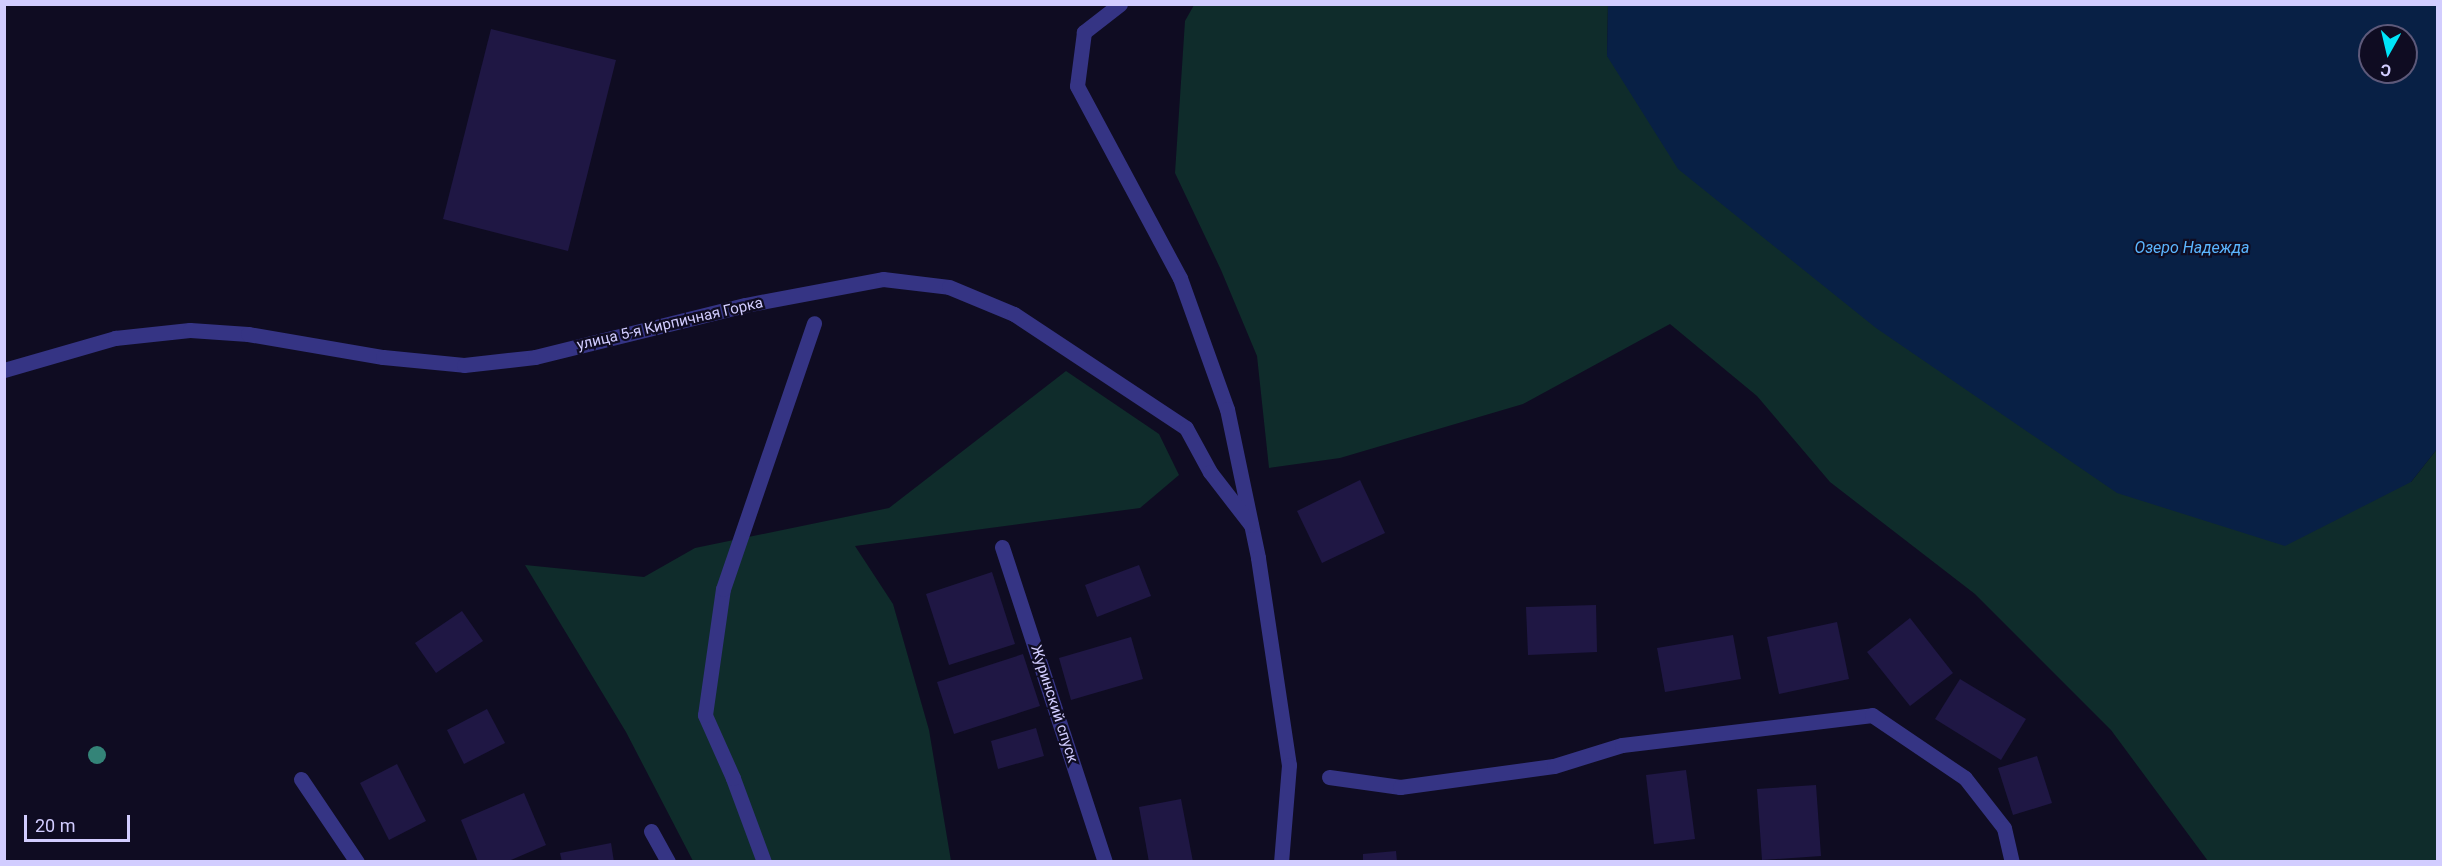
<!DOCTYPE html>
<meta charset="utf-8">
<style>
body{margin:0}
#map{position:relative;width:2442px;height:866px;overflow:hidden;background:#0f0c22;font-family:Roboto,sans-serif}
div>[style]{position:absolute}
.green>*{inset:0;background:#0f2c2b}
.water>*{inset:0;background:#082045}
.building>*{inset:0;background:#1f1744}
.service>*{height:15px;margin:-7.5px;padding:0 7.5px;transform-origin:7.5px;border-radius:7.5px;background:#353484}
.minor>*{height:15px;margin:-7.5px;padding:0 7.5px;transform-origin:7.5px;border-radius:7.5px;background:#353484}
.trees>*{width:18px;height:18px;margin:-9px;border-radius:50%;background:#348478}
span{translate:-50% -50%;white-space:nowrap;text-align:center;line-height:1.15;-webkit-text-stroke:4.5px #0f0c22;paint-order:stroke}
.street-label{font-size:15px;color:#d2cdff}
.water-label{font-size:16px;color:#5bb6ff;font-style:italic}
.frame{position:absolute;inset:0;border:6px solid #d2cdff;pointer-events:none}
.north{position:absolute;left:2358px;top:24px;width:60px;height:60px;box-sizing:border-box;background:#0f0c22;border:2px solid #5d597a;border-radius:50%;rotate:188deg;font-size:16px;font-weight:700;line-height:24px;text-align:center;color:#d2cdff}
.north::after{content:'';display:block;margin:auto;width:21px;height:27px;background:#00e4f8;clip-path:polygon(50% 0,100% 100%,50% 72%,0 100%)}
.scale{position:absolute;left:24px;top:815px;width:106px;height:27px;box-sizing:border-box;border:3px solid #d2cdff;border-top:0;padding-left:8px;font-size:18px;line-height:21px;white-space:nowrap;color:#d2cdff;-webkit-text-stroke:4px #0f0c22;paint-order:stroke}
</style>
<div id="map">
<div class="green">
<div style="clip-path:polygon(1194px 5px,1608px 5px,1607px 56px,2411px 482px,2437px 449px,2437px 861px,2208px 861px,2111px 730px,1975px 594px,1830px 482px,1757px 396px,1670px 324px,1523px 404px,1340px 458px,1269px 468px,1257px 356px,1221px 270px,1175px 173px,1185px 21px)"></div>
<div style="clip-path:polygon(1066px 371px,1159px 434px,1179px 475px,1140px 508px,855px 546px,893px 604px,929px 730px,951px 861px,693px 861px,626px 732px,525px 565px,644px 577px,695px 548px,889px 508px)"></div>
</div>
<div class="water">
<div style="clip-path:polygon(evenodd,1608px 5px,2437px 5px,2437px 449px,2411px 482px,2285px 546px,2117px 493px,1876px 328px,1678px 169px,1607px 56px,1608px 5px,2370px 36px,2406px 36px,2406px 72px,2370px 72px,2370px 36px)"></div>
</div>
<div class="building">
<div style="clip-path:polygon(491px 29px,616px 60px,568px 251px,443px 219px)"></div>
<div style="clip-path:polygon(1360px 480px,1385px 533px,1322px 563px,1297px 511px)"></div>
<div style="clip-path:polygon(1139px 565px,1151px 596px,1097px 617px,1085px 585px)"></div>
<div style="clip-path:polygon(992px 572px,1015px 644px,949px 665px,926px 594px)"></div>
<div style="clip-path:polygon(1596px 605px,1597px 652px,1528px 655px,1526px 607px)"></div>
<div style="clip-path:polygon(462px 611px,483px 641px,436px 673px,415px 643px)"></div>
<div style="clip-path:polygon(1910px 618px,1953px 673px,1910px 706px,1867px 652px)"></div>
<div style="clip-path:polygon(1837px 622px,1849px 679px,1779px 694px,1767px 637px)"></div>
<div style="clip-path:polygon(1733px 635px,1741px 679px,1665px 692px,1657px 648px)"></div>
<div style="clip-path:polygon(1131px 637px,1143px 679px,1071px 700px,1059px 658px)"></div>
<div style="clip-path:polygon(1023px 654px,1040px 706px,954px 734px,937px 682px)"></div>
<div style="clip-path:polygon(1960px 679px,2026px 719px,2001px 760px,1935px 719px)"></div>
<div style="clip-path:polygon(487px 709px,505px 743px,464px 764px,447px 730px)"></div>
<div style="clip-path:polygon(1036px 728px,1044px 756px,998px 769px,991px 741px)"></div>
<div style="clip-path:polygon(2037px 756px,2052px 803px,2013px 815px,1998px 768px)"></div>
<div style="clip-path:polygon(397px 764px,426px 821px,389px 840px,360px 783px)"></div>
<div style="clip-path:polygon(1686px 770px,1695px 839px,1654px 844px,1646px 775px)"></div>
<div style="clip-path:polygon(1816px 785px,1821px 856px,1762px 860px,1757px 789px)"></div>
<div style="clip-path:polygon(524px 793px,546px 845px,506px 862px,478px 862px,461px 820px)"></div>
<div style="clip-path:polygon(1181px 799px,1193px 862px,1149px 862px,1139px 807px)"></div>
<div style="clip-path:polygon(611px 843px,614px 862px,562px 862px,560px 853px)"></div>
<div style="clip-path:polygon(1396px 851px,1397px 862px,1363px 862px,1363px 854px)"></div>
</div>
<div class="service">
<div style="left:1329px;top:777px;width:72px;rotate:8deg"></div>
<div style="left:1400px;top:787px;width:155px;rotate:-7.8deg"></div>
<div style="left:1554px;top:766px;width:71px;rotate:-17.2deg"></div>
<div style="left:1622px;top:745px;width:252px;rotate:-6.8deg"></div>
<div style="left:1872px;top:715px;width:112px;rotate:34.1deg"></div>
<div style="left:1965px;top:778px;width:63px;rotate:52deg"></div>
<div style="left:2004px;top:828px;width:35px;rotate:77deg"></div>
<div style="left:764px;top:862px;width:90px;rotate:-110.3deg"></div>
<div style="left:733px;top:778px;width:69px;rotate:-114deg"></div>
<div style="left:705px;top:715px;width:127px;rotate:-81.9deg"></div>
<div style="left:723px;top:589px;width:281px;rotate:-71.1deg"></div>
</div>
<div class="minor">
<div style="left:1120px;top:4px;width:46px;rotate:142.1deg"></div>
<div style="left:1084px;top:32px;width:54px;rotate:97.4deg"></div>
<div style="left:1077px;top:86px;width:218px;rotate:61.8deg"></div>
<div style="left:1180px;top:278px;width:139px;rotate:70.3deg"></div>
<div style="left:1227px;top:409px;width:152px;rotate:78.2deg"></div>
<div style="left:1258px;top:558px;width:209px;rotate:81.5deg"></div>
<div style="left:1289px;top:765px;width:97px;rotate:94.7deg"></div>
<div style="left:4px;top:370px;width:116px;rotate:-16.1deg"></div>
<div style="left:115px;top:338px;width:75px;rotate:-6.1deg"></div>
<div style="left:190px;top:330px;width:58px;rotate:3.9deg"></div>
<div style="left:248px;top:334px;width:137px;rotate:9.7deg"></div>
<div style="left:383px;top:357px;width:81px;rotate:5.6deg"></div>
<div style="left:464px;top:365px;width:71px;rotate:-6.4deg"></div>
<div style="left:535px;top:357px;width:216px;rotate:-13.9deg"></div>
<div style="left:745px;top:305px;width:140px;rotate:-10.7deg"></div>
<div style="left:883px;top:279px;width:66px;rotate:6.9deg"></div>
<div style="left:949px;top:287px;width:70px;rotate:22.6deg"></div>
<div style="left:1014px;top:314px;width:206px;rotate:33.5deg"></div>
<div style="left:1186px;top:428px;width:50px;rotate:61.4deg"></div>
<div style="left:1210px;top:472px;width:67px;rotate:52.3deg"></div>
<div style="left:1002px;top:547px;width:331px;rotate:71.9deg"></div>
<div style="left:301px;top:779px;width:100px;rotate:56deg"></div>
<div style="left:651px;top:831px;width:35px;rotate:61deg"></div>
</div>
<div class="trees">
<div style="left:97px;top:755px"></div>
</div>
<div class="street-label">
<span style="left:670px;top:324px;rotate:-13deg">улица 5-я Кирпичная Горка</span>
<span style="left:1054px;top:704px;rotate:72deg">Журинский спуск</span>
</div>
<div class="water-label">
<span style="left:2192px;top:248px">Озеро Надежда</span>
</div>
<div class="frame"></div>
<div class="north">С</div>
<div class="scale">20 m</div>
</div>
